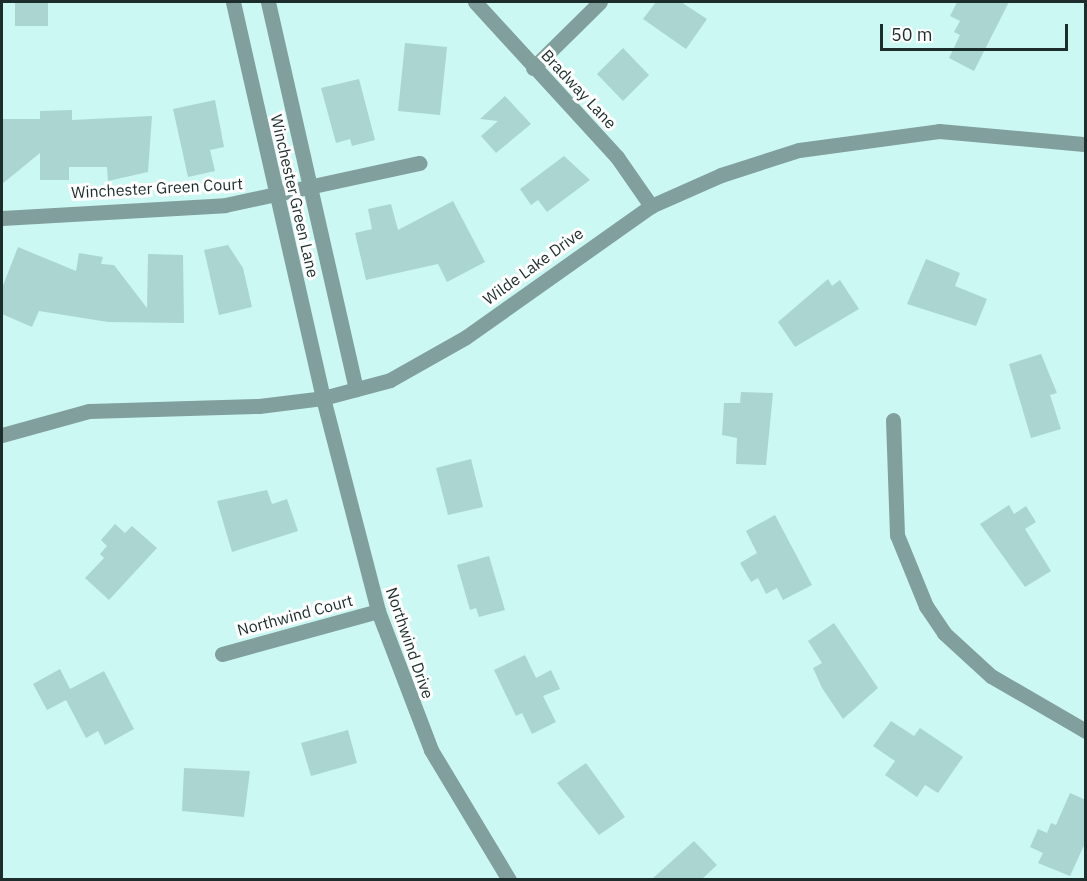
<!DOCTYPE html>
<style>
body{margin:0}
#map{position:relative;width:1087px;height:881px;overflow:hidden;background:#ccf8f4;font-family:"IBM Plex Sans",sans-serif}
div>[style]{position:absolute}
.building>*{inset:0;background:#aad5d1}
.street>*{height:15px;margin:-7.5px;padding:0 7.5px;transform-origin:7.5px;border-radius:7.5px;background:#81a09d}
span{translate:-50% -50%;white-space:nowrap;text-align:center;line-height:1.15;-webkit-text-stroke:6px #fff;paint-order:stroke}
.street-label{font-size:16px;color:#1c2d2b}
.frame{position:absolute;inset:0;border:3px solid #1c2d2b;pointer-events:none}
.scale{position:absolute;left:880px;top:24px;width:188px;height:27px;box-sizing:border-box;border:3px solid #1c2d2b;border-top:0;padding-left:8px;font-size:18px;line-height:21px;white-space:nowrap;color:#1c2d2b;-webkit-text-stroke:4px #fff;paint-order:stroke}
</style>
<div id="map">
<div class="building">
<div style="clip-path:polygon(15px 2px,48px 2px,48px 26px,15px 26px)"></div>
<div style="clip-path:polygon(656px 2px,681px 2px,707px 19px,686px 49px,643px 19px)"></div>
<div style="clip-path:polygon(957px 2px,1009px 2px,974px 71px,949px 58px,960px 35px,954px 32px,960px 21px,950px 16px)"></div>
<div style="clip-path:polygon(405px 43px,447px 47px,440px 115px,398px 111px)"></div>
<div style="clip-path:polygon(623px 48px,649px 75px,623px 101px,597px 74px)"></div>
<div style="clip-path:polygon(359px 79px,375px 140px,352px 146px,350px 139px,336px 143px,321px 88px)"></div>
<div style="clip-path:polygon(505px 96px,531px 124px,496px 153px,481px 136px,498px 121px,480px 119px)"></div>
<div style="clip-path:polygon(215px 100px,224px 147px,210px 150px,215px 171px,188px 177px,173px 109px)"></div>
<div style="clip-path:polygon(72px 110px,72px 120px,152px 116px,148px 172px,108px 181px,107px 167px,69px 167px,69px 180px,40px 180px,40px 153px,2px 184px,2px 119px,40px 119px,40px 111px)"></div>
<div style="clip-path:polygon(564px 156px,590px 180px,547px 212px,538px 200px,531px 205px,520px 189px)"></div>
<div style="clip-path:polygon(453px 201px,485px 262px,447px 282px,438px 264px,366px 280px,355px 233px,372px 229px,368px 209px,391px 204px,398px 230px)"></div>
<div style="clip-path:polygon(228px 245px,243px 268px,252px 307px,219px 315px,204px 250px)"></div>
<div style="clip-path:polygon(18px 247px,76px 271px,79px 253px,103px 257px,101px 264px,114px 265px,147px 308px,148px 254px,183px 255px,184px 323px,108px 322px,39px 311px,32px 327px,2px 314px,2px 288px)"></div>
<div style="clip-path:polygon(926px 259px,960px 273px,955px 286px,987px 299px,976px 326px,907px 304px)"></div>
<div style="clip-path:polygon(828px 279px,832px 286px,840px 280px,859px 309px,795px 347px,778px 322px)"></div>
<div style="clip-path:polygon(1041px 354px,1057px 393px,1050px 395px,1061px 429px,1031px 438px,1009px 364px)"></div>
<div style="clip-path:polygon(741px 392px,773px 393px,766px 465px,736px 464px,737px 438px,722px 435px,724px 403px,740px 403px)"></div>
<div style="clip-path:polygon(471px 459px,483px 507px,448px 515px,436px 468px)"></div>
<div style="clip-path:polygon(267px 490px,272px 504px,287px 499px,298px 531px,232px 552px,217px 501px)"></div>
<div style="clip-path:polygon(1009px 505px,1014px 514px,1026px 506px,1036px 522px,1025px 529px,1051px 571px,1025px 587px,980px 524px)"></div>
<div style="clip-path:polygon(775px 515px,812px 585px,783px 600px,777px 588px,766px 594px,758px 578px,751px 582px,740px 563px,757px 553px,746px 531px)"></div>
<div style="clip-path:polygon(115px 524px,125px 533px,132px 526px,157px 548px,109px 600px,85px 578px,104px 558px,100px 554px,107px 546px,101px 540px)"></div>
<div style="clip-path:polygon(489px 556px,505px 610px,479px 617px,476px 608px,470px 610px,457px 565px)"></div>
<div style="clip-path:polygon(834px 623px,878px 688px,843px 719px,822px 688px,813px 668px,822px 663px,808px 641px)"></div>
<div style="clip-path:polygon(525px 655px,536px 678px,551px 670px,560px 689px,543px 696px,556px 722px,532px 734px,522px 713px,516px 716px,494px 670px)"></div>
<div style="clip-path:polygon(60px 669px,70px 689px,104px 671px,134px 729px,105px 745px,98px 731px,86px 738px,66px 700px,47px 710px,33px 684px)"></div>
<div style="clip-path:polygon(891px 721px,914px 736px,920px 728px,963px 757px,938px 793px,925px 785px,917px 797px,885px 775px,895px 761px,873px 746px)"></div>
<div style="clip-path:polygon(348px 730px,357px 763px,311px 776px,301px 743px)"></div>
<div style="clip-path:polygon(586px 763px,625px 817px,599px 835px,557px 783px)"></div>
<div style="clip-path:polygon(184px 768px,250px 771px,244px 817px,182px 811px)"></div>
<div style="clip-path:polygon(1070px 793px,1086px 800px,1086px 841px,1070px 876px,1038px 863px,1043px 853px,1030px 847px,1038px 829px,1047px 833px,1051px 823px,1056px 825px)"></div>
<div style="clip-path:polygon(694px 841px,717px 865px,702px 879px,652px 879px)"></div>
</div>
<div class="street">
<div style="left:233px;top:2px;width:406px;rotate:77.2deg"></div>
<div style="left:323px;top:398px;width:220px;rotate:75.5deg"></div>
<div style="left:378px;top:611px;width:149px;rotate:69.1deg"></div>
<div style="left:431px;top:750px;width:152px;rotate:59deg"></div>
<div style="left:268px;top:2px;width:397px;rotate:77.2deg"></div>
<div style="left:475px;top:2px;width:210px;rotate:47.5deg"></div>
<div style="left:617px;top:157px;width:60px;rotate:55.2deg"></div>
<div style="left:533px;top:68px;width:94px;rotate:-44.6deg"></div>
<div style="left:2px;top:218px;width:223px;rotate:-3.3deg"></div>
<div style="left:225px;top:205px;width:199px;rotate:-12.2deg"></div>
<div style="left:893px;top:420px;width:115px;rotate:88deg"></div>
<div style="left:897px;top:535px;width:77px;rotate:67.8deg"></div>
<div style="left:926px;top:606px;width:32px;rotate:56deg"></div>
<div style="left:944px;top:633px;width:64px;rotate:42.5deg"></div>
<div style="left:991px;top:676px;width:110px;rotate:30.1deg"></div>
<div style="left:2px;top:435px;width:90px;rotate:-15.4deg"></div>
<div style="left:89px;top:411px;width:170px;rotate:-1.7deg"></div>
<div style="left:259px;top:406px;width:64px;rotate:-7.1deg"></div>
<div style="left:323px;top:398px;width:69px;rotate:-15deg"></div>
<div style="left:390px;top:380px;width:87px;rotate:-29.5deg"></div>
<div style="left:466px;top:337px;width:227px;rotate:-35.3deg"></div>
<div style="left:651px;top:206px;width:77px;rotate:-23.9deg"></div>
<div style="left:721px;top:175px;width:82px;rotate:-17.8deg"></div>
<div style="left:799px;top:150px;width:141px;rotate:-7.7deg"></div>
<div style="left:939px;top:131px;width:148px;rotate:5.1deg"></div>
<div style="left:222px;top:654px;width:162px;rotate:-15.4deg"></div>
</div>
<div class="street-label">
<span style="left:579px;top:89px;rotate:47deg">Bradway Lane</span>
<span style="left:157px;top:188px;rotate:-3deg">Winchester Green Court</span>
<span style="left:295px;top:196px;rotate:77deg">Winchester Green Lane</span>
<span style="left:533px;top:266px;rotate:-36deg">Wilde Lake Drive</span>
<span style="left:295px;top:615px;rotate:-15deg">Northwind Court</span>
<span style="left:410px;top:643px;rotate:71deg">Northwind Drive</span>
</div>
<div class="frame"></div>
<div class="scale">50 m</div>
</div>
